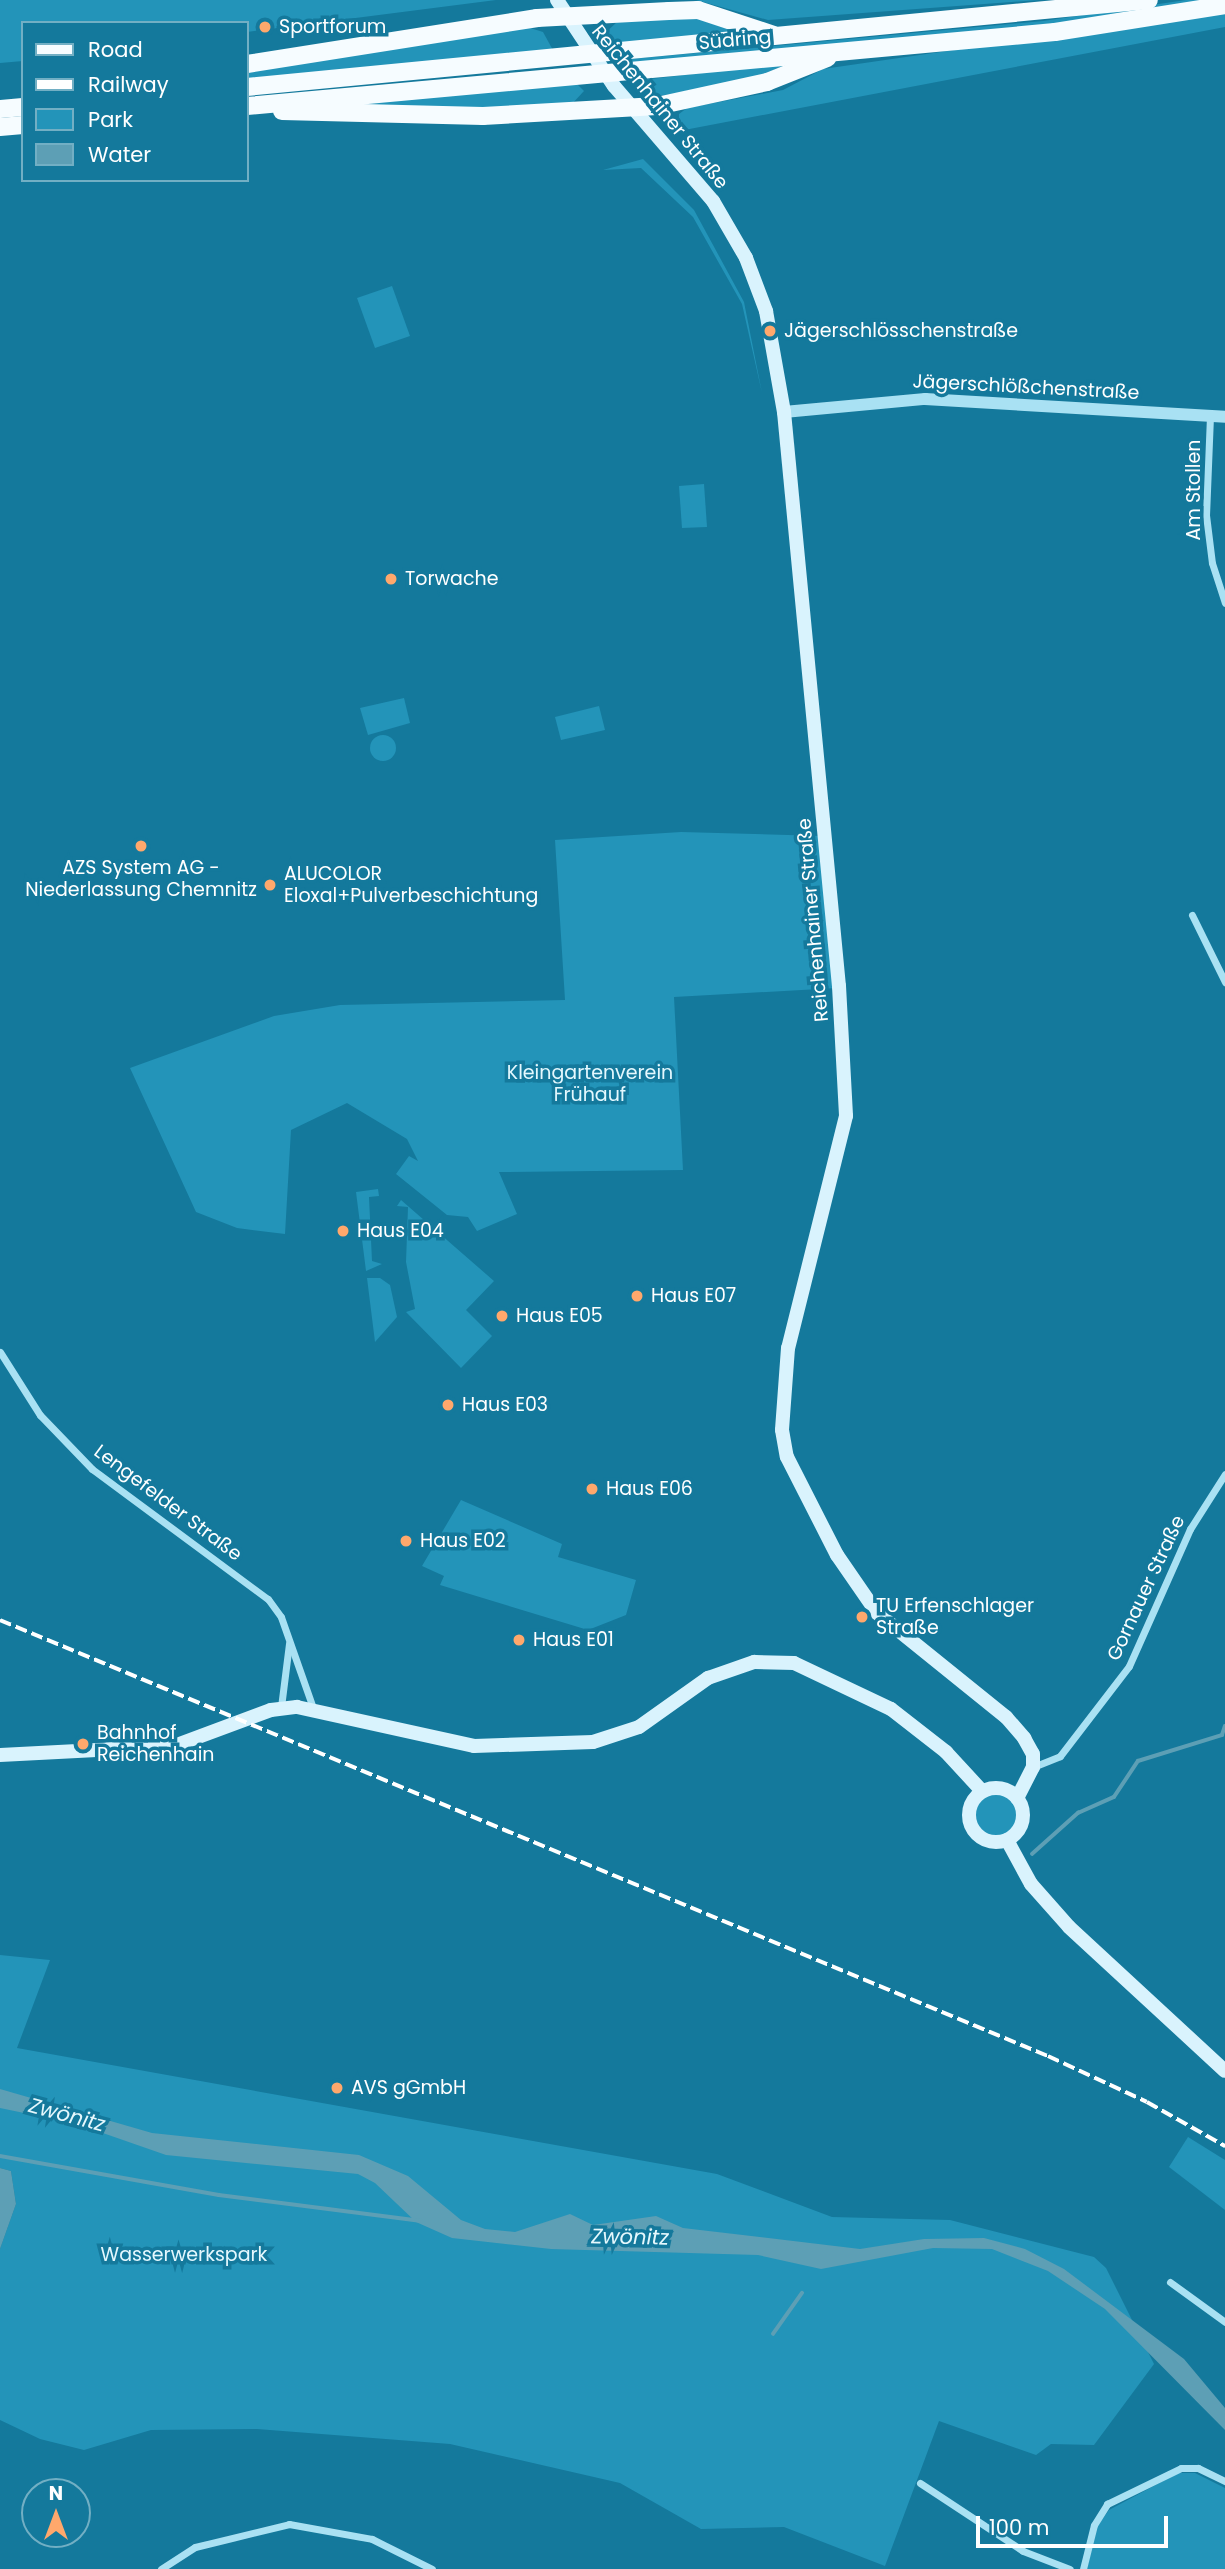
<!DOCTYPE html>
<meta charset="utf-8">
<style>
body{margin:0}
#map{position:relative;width:1225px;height:2569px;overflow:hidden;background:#14799c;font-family:Poppins,sans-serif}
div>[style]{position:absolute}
.green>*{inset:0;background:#2394b9}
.round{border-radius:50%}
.water>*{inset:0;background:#5d9fb5}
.stream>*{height:3.5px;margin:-1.75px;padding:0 1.75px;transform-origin:1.75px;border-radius:1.75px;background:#5d9fb5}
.minor>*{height:7px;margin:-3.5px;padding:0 3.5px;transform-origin:3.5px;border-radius:3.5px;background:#a9e1f3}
.tertiary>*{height:12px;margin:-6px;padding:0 6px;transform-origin:6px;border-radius:6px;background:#a9e1f3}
.secondary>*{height:14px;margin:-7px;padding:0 7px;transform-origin:7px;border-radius:7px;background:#d9f3fd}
.secondary>.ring{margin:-7px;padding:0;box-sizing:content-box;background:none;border:14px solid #d9f3fd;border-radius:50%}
.primary>*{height:18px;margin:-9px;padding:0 9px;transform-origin:9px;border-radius:9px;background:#f6fcff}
.rail>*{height:3.5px;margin-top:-1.75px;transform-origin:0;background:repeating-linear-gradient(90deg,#fff 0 12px,transparent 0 17px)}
.dots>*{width:19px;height:19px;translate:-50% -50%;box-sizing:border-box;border:4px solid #14799c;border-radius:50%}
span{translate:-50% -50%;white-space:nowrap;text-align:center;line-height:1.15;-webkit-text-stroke:7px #14799c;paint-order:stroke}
.poi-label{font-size:19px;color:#fff}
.left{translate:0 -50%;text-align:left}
.street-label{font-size:19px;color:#fff}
.park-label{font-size:19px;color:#e4f8fe}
.water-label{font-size:21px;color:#e5f8fd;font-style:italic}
.legend{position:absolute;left:21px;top:21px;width:228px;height:161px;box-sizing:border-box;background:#14799c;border:2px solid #72afc4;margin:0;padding:9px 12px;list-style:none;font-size:21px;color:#fff}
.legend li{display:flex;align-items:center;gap:14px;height:35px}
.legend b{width:35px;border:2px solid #72afc4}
.north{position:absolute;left:21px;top:2478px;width:70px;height:70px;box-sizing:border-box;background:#14799c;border:2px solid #72afc4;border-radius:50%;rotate:0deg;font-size:19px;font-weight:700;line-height:28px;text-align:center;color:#fff}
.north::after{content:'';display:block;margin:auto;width:24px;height:32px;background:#ffa86c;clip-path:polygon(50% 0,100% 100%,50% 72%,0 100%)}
.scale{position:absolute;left:976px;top:2516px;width:192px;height:32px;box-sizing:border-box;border:4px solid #fff;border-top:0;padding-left:9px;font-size:21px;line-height:24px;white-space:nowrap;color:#fff;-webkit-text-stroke:5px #14799c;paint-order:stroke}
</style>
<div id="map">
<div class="green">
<div style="clip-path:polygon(0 0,496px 0,247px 32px,247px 23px,23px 23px,23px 61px,0 63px)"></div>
<div style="clip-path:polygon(696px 0,1040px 0,768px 20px)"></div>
<div style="clip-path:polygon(1186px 0,1214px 0,1061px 24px,620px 64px,620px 60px,1043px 21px)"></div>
<div style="clip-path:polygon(1225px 11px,1225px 27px,679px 131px,679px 114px,687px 108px,783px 90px,823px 69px)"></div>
<div style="clip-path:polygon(693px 16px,753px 32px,608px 47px,602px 36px,618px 21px)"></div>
<div style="clip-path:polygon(527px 27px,543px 32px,554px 52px,247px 80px,247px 69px)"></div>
<div style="clip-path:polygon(793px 62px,738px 84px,658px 96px,634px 81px)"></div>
<div style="clip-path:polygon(577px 84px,584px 91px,571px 105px,507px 111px,327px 105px)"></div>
<div style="clip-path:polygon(643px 159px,694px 210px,744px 302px,762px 393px,742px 304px,693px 217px,641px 168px,603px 170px)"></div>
<div style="clip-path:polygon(392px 286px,410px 336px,375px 348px,357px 298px)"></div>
<div style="clip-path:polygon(704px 484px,707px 527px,682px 528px,679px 486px)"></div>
<div style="clip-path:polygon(404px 698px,410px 723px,368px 735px,360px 708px)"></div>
<div style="clip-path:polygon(599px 706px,605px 730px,561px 740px,555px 717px)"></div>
<div class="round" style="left:370px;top:735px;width:26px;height:26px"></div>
<div style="clip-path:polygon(681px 832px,822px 836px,837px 988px,674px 997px,683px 1170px,499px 1172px,517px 1214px,477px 1231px,468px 1217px,447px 1215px,396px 1174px,409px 1156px,418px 1161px,407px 1139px,347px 1103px,291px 1130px,285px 1234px,237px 1228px,196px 1212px,130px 1068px,274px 1016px,340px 1005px,565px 1000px,555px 840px)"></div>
<div style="clip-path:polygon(378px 1189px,379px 1196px,369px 1197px,372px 1261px,382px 1264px,366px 1271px,356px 1192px)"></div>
<div style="clip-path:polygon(401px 1200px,494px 1281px,466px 1310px,492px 1336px,461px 1368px,406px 1312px,415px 1309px,406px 1262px,408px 1207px,397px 1206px)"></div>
<div style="clip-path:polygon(367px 1278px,380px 1278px,390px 1285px,397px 1317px,375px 1342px)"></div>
<div style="clip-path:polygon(461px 1500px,562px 1544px,558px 1557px,636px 1580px,626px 1615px,588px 1630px,440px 1585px,444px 1576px,422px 1566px)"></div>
<div class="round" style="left:969px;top:1788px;width:54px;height:54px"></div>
<div style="clip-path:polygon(0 1955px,50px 1960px,17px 2048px,717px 2174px,832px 2217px,950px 2220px,1094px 2257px,1106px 2268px,1154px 2364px,1094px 2445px,1051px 2444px,1036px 2455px,939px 2421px,885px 2566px,784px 2527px,701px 2529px,620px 2483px,450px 2444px,257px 2429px,151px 2430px,84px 2450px,40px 2439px,0 2420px,0 2249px,16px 2204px,11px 2171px,0 2168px)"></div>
<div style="clip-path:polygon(1188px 2137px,1225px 2160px,1225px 2210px,1169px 2167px)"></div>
<div style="clip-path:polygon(1178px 2473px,1195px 2473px,1225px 2488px,1225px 2569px,1087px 2569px,1098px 2525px,1109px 2510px)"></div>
</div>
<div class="water">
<div style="clip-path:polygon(0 2089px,152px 2133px,359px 2155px,408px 2176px,461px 2220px,485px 2229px,515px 2232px,570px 2214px,593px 2225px,656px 2216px,683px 2228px,860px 2249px,924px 2239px,984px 2238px,1025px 2249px,1064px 2269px,1184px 2359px,1225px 2408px,1225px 2430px,1105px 2309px,1048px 2271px,992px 2249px,933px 2248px,821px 2269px,758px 2255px,551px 2249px,452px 2238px,416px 2222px,375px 2183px,358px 2174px,166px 2155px,77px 2124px,0 2108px)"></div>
<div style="clip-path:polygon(0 2168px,11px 2171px,16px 2204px,0 2249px)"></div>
</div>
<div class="stream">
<div style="left:1032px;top:1854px;width:62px;rotate:-41.7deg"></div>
<div style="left:1078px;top:1813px;width:39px;rotate:-24deg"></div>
<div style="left:1114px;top:1797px;width:43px;rotate:-56.3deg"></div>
<div style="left:1138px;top:1761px;width:88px;rotate:-17.2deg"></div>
<div style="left:1222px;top:1735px;width:9px;rotate:-72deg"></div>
<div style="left:0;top:2156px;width:222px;rotate:10.1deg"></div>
<div style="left:219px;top:2195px;width:204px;rotate:7.3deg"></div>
<div style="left:773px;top:2334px;width:50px;rotate:-54.7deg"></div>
</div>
<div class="minor">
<div style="left:1210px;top:416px;width:99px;rotate:92.3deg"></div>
<div style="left:1206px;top:515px;width:48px;rotate:82.9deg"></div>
<div style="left:1212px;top:563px;width:42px;rotate:72deg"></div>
<div style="left:1192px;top:915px;width:75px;rotate:63.8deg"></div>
<div style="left:0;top:1352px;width:75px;rotate:57.6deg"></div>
<div style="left:40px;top:1415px;width:75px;rotate:46.1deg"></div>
<div style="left:92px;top:1469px;width:219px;rotate:36.5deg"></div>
<div style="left:268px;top:1599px;width:22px;rotate:54deg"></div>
<div style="left:281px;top:1617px;width:96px;rotate:70.6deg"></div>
<div style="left:281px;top:1707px;width:64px;rotate:-82.8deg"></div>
<div style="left:1033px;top:1767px;width:29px;rotate:-22deg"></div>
<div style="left:1060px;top:1756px;width:113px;rotate:-52.5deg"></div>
<div style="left:1129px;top:1666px;width:150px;rotate:-66deg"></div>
<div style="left:1190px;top:1529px;width:65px;rotate:-57.5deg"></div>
<div style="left:1170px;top:2282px;width:68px;rotate:36deg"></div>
<div style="left:920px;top:2483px;width:123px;rotate:33.4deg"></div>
<div style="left:1023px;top:2551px;width:50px;rotate:21deg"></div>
<div style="left:161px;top:2569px;width:40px;rotate:-32.9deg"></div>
<div style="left:195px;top:2547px;width:97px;rotate:-13.7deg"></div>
<div style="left:289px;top:2524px;width:84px;rotate:10.2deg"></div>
<div style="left:372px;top:2539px;width:67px;rotate:26.6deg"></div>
<div style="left:1083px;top:2569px;width:45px;rotate:-76deg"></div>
<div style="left:1094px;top:2525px;width:25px;rotate:-58deg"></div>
<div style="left:1107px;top:2504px;width:82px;rotate:-25.9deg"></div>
<div style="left:1181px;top:2468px;width:17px"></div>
<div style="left:1198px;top:2468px;width:30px;rotate:26deg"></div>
</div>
<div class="tertiary">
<div style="left:784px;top:412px;width:142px;rotate:-5.3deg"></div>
<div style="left:925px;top:399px;width:301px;rotate:3.4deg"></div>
</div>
<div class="secondary">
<div style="left:557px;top:0;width:103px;rotate:56.5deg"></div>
<div style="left:614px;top:86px;width:152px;rotate:49.3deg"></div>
<div style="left:713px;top:201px;width:66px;rotate:59.9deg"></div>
<div style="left:746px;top:258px;width:57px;rotate:69.3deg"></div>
<div style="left:766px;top:311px;width:103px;rotate:79.9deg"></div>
<div style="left:784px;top:412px;width:577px;rotate:84.53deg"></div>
<div style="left:839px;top:986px;width:130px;rotate:86.9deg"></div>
<div style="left:846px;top:1116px;width:239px;rotate:104deg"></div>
<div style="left:788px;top:1348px;width:82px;rotate:94.2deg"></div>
<div style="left:782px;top:1430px;width:27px;rotate:80deg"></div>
<div style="left:787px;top:1457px;width:110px;rotate:63deg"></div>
<div style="left:837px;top:1555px;width:70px;rotate:55.4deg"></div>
<div style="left:877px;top:1613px;width:166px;rotate:38.9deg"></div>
<div style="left:1006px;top:1717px;width:28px;rotate:49deg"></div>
<div style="left:1024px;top:1738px;width:18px;rotate:61deg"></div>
<div style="left:1033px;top:1754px;width:13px;rotate:90deg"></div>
<div style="left:1033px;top:1767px;width:35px;rotate:117deg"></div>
<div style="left:0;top:1755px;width:174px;rotate:-3deg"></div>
<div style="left:174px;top:1746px;width:103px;rotate:-20.4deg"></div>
<div style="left:271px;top:1710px;width:26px;rotate:-7deg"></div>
<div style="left:297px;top:1707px;width:181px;rotate:12.4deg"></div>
<div style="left:474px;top:1746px;width:119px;rotate:-1.9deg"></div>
<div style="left:593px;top:1742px;width:48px;rotate:-18.1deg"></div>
<div style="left:639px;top:1727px;width:85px;rotate:-35.4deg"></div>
<div style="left:708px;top:1678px;width:49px;rotate:-19.2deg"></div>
<div style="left:754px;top:1662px;width:40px;rotate:1.4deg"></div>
<div style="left:794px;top:1663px;width:107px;rotate:25.4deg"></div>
<div style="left:891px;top:1709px;width:70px;rotate:38deg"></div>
<div style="left:946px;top:1752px;width:53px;rotate:47.3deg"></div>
<div class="ring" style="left:969px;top:1788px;width:40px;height:40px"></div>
<div style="left:1007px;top:1840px;width:50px;rotate:61.4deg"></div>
<div style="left:1031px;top:1884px;width:57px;rotate:48.5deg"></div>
<div style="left:1069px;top:1927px;width:212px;rotate:42.7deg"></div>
</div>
<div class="primary">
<div style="left:247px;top:64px;width:294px;rotate:-9deg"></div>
<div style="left:537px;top:18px;width:132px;rotate:-3deg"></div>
<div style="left:669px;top:11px;width:29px;rotate:-2deg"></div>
<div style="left:698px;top:10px;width:80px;rotate:18.2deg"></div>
<div style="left:247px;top:87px;width:906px;rotate:-5.51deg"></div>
<div style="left:247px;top:106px;width:811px;rotate:-5.23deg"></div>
<div style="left:1055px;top:32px;width:172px;rotate:-9deg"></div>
<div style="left:0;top:109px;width:23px;rotate:-5deg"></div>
<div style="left:282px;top:111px;width:201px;rotate:1.4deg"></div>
<div style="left:483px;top:116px;width:174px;rotate:-3.3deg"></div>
<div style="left:657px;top:106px;width:113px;rotate:-12.3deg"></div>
<div style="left:767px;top:82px;width:65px;rotate:-21.8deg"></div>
<div style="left:0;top:127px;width:23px;rotate:-5deg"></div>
</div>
<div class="rail">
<div style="left:0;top:1620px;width:1135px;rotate:22.59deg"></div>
<div style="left:1048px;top:2056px;width:109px;rotate:24.9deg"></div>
<div style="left:1147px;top:2102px;width:90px;rotate:29.4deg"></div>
</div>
<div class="dots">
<div style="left:265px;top:27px;background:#ffa86c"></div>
<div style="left:770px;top:331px;background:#ffa86c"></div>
<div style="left:391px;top:579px;background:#ffa86c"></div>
<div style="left:141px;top:846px;background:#ffa86c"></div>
<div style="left:270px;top:885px;background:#ffa86c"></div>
<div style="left:343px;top:1231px;background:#ffa86c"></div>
<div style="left:637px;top:1296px;background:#ffa86c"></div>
<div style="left:502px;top:1316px;background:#ffa86c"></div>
<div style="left:448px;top:1405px;background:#ffa86c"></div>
<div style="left:592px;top:1489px;background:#ffa86c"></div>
<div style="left:406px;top:1541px;background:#ffa86c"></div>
<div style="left:862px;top:1617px;background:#ffa86c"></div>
<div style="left:519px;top:1640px;background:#ffa86c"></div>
<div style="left:83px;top:1744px;background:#ffa86c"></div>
<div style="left:337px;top:2088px;background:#ffa86c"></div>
</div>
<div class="poi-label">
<span class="left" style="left:279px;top:27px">Sportforum</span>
<span class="left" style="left:784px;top:331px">Jägerschlösschenstraße</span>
<span class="left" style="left:405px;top:579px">Torwache</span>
<span style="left:141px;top:879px">AZS System AG -<br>Niederlassung Chemnitz</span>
<span class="left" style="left:284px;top:885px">ALUCOLOR<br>Eloxal+Pulverbeschichtung</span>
<span class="left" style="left:357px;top:1231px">Haus E04</span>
<span class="left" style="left:651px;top:1296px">Haus E07</span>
<span class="left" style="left:516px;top:1316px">Haus E05</span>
<span class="left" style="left:462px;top:1405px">Haus E03</span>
<span class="left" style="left:606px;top:1489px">Haus E06</span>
<span class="left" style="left:420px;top:1541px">Haus E02</span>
<span class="left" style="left:876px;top:1617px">TU Erfenschlager<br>Straße</span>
<span class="left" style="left:533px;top:1640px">Haus E01</span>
<span class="left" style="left:97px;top:1744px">Bahnhof<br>Reichenhain</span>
<span class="left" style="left:351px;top:2088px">AVS gGmbH</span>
</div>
<div class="street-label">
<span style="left:735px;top:40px;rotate:-5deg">Südring</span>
<span style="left:660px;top:107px;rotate:51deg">Reichenhainer Straße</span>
<span style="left:1026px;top:387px;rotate:3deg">Jägerschlößchenstraße</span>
<span style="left:1194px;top:490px;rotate:-90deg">Am Stollen</span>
<span style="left:813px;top:920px;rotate:-95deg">Reichenhainer Straße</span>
<span style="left:168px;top:1503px;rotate:37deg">Lengefelder Straße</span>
<span style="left:1146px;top:1588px;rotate:-65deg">Gornauer Straße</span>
</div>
<div class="park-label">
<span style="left:590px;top:1084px">Kleingartenverein<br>Frühauf</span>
<span style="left:184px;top:2255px">Wasserwerkspark</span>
</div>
<div class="water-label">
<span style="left:67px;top:2115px;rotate:15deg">Zwönitz</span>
<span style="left:630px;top:2237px;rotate:1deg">Zwönitz</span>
</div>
<ul class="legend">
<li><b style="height:9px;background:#f6fcff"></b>Road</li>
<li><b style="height:9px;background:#fff"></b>Railway</li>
<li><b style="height:19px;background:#2394b9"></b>Park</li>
<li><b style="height:19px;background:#5d9fb5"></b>Water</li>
</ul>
<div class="north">N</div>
<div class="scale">100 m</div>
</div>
